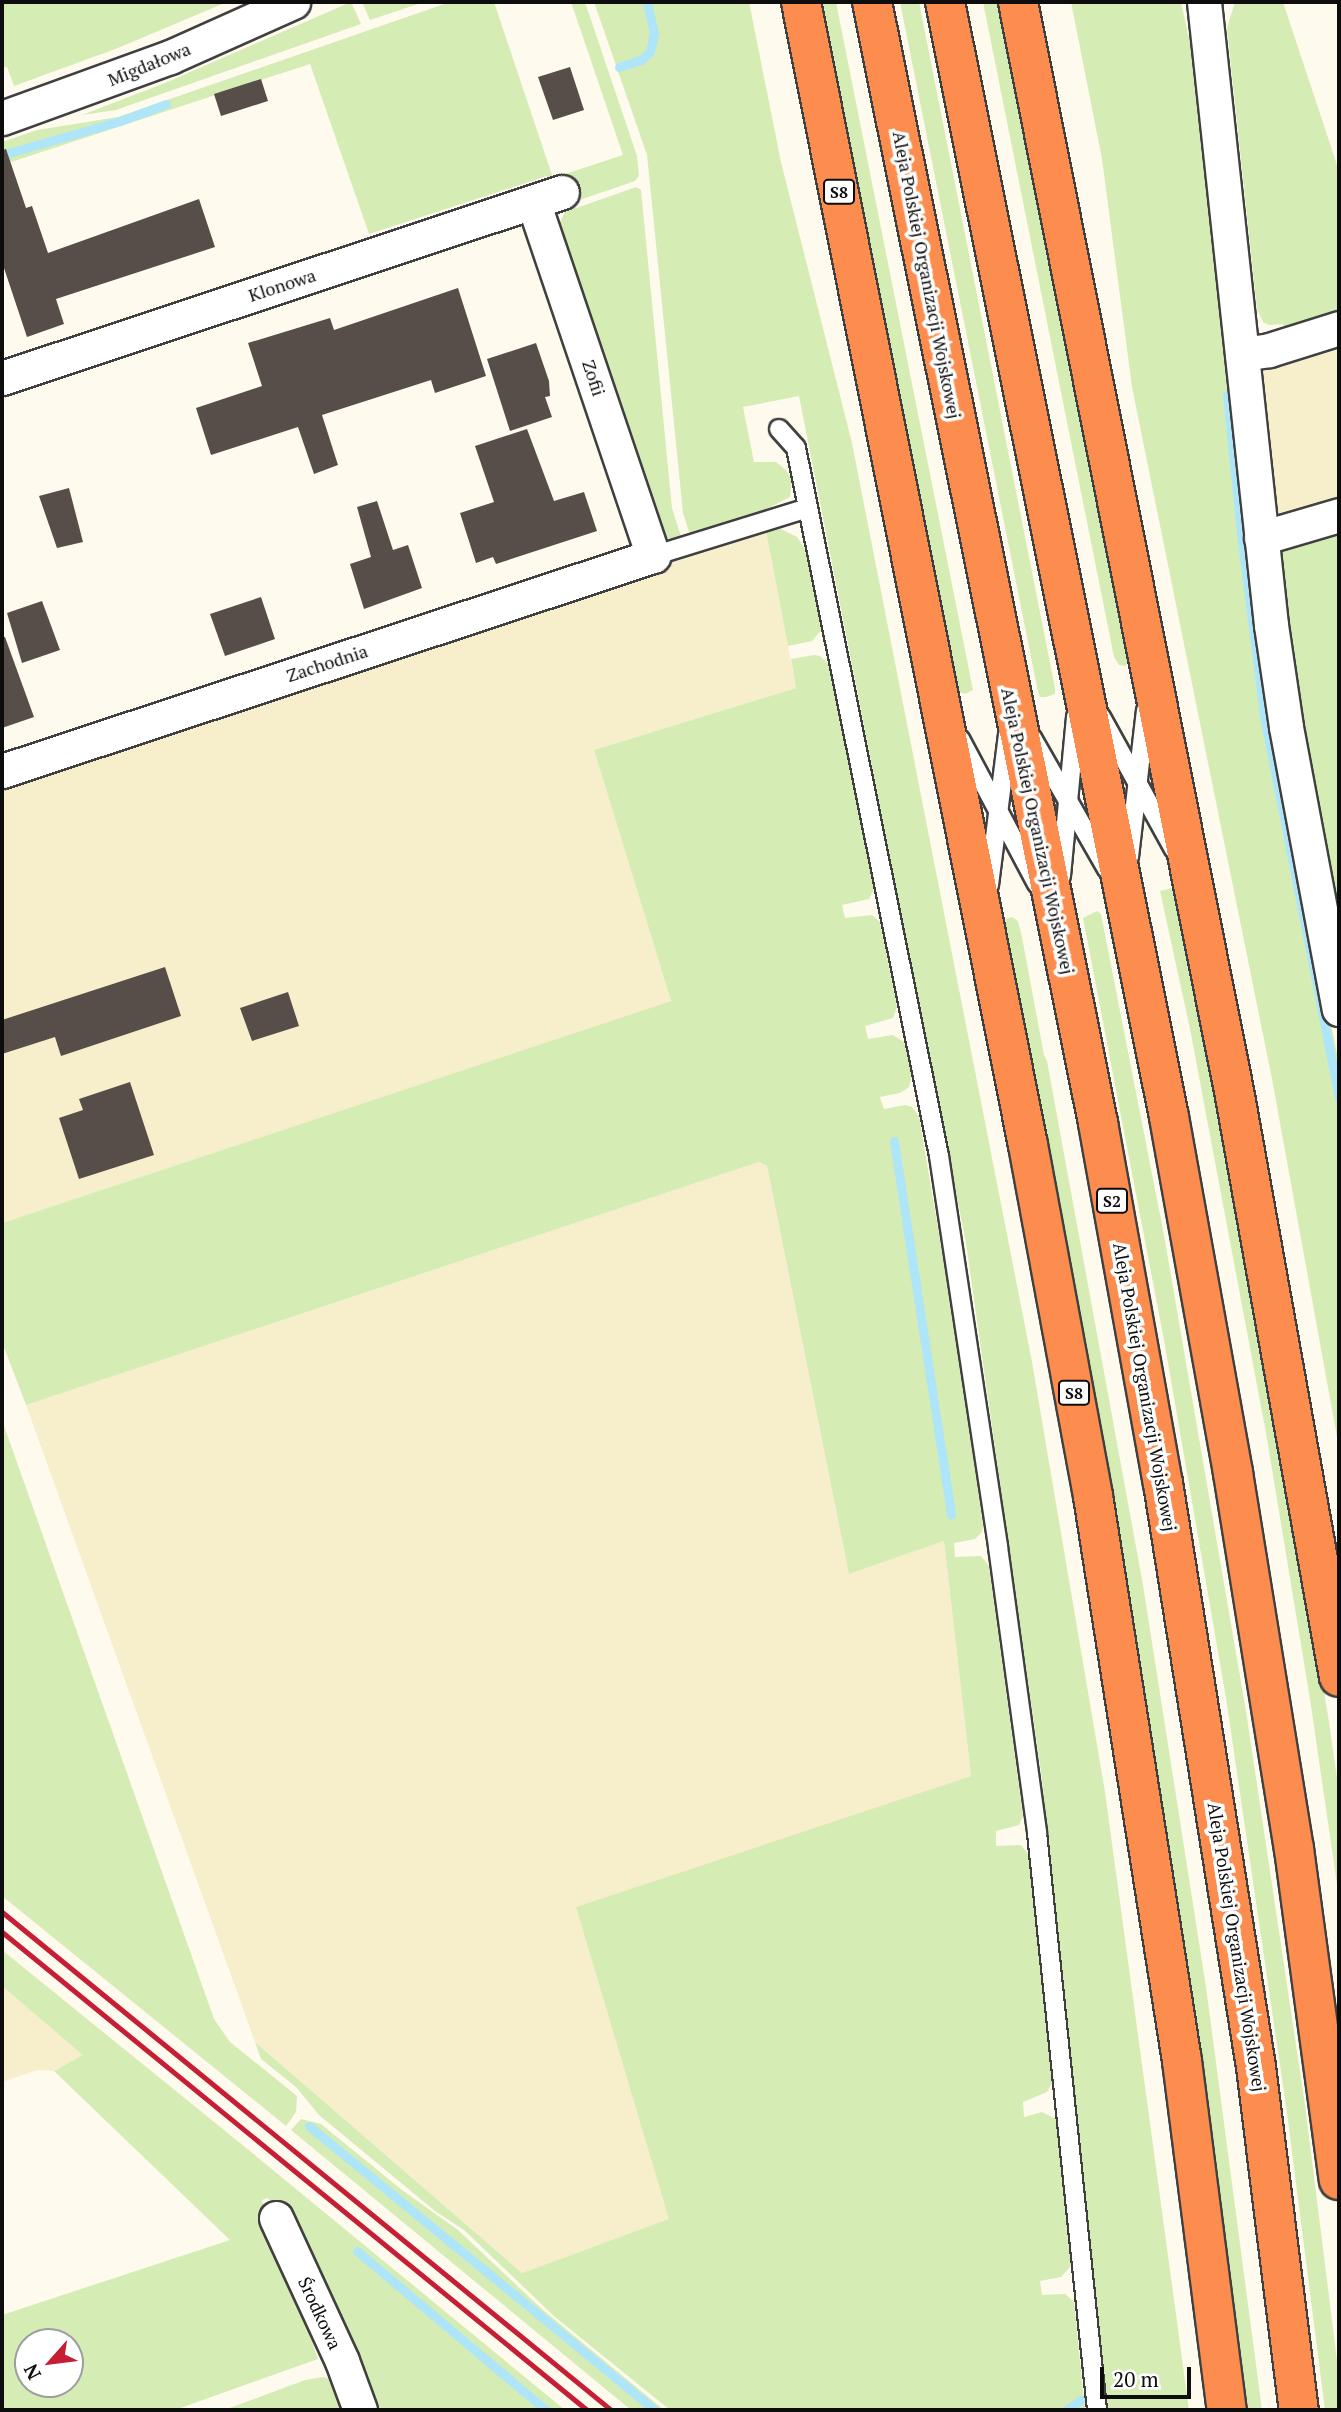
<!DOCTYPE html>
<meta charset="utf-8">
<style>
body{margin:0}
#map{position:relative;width:1341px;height:2412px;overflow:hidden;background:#fffaee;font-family:"PT Serif",serif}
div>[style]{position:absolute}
.farmland>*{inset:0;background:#f7efcc}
.green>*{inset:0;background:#d6ecb5}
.stream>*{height:9px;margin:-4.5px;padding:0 4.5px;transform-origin:4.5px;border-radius:4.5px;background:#afe5f9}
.building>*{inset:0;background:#574d49}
.roads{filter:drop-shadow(2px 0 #404040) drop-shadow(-2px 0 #404040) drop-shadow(0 2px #404040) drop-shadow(0 -2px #404040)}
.service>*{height:18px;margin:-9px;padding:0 9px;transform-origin:9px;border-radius:9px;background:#fff}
.minor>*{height:33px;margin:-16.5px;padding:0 16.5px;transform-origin:16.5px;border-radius:16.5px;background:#fff}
.motorway>*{height:38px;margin:-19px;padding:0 19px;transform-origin:19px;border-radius:19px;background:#fc8d4e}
.rail>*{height:5px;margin:-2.5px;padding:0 2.5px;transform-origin:2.5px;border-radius:2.5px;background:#c51e35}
span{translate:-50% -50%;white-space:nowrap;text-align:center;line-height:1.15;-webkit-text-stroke:7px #fff;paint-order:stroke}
.shield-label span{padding:2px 5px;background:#fff;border:2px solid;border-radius:5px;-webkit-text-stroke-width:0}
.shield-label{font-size:16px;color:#0d0d0d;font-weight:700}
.street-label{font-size:18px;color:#0d0d0d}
.frame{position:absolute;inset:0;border:4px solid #0d0d0d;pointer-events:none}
.north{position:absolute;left:14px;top:2328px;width:70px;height:70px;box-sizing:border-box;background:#fff;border:2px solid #9e9e9e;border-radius:50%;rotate:242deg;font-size:19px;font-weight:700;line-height:28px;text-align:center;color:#0d0d0d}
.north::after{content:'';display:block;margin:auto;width:24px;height:32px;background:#c51e35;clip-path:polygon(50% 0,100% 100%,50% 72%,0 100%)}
.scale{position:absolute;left:1100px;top:2367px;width:91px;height:32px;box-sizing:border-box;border:4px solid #0d0d0d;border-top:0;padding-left:9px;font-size:21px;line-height:24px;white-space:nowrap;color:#0d0d0d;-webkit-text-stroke:5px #fff;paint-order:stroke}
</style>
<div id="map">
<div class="farmland">
<div style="clip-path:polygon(1339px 337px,1339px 503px,1282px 517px,1270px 507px,1259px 376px,1264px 367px)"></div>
<div style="clip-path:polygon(766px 531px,796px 688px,594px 750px,671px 1001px,2px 1223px,2px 783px)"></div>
<div style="clip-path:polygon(759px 1162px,767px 1166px,849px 1574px,944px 1541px,971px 1776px,577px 1907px,670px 2219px,522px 2273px,255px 2042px,26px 1405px)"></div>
<div style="clip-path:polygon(2px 1986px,84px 2055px,54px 2071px,38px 2070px,2px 2082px)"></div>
</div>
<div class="green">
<div style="clip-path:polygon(2px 2px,227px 2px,118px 48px,14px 86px,7px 67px,2px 68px)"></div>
<div style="clip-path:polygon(351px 2px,361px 24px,116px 110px,82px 115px,165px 83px)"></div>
<div style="clip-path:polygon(362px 2px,424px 2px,370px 20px)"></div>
<div style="clip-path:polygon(450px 2px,494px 2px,553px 178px,623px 155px,571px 2px,585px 2px,637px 156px,639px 176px,635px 181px,568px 204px,547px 176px,369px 234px,310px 64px,2px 165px,2px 142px,37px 130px,118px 117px)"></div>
<div style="clip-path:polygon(594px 2px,749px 2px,781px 162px,852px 443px,1032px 1362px,1105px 1792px,1189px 2410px,1108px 2410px,1042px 1779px,966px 1243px,799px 396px,743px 407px,754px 462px,776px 462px,786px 470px,792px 480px,790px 497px,757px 514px,690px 535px,683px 513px,647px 155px)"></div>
<div style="clip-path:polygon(819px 2px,836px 2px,973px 690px,965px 694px,957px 691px)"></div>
<div style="clip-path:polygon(900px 2px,919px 2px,1055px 688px,1055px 694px,1046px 697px,1040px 697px,1038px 692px)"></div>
<div style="clip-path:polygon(983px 2px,1000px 2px,1131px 661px,1125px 666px,1119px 665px,1114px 657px)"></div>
<div style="clip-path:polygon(1071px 2px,1181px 2px,1201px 93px,1302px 874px,1339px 1064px,1339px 1448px,1272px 1079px,1132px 387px,1102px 159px)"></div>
<div style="clip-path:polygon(1235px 2px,1283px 2px,1339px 171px,1339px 311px,1300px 324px,1286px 334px,1283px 324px,1269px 325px,1263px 322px,1257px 309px,1227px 28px)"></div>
<div style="clip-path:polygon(636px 187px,641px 190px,672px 508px,681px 537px,673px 539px,664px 537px,558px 244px,564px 242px,559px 224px,565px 212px)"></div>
<div style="clip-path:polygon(781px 529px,797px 537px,807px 552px,822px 629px,812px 641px,788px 646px,766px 531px)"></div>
<div style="clip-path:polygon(1339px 529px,1339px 928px,1298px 736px,1278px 559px,1283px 551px,1296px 543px)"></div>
<div style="clip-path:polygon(814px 655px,820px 656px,829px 664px,874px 889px,869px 899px,842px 905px,845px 918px,872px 915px,880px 922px,897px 1007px,893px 1018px,865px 1026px,868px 1039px,893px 1035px,904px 1042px,912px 1075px,909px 1087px,900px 1093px,880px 1097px,884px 1109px,905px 1105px,912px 1107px,919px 1116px,956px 1335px,983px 1526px,982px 1532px,975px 1539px,954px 1543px,955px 1557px,981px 1556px,989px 1566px,1023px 1816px,1019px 1825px,996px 1831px,996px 1846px,1021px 1845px,1029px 1855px,1053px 2081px,1047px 2092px,1023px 2102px,1024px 2117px,1042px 2112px,1056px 2119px,1071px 2266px,1061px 2277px,1040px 2281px,1042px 2295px,1065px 2294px,1074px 2302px,1085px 2410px,670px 2410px,555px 2317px,464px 2230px,435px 2211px,319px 2115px,296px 2087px,261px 2059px,255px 2042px,522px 2273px,669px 2219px,576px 1907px,971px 1776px,944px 1541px,849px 1574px,767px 1166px,759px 1162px,26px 1405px,2px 1342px,2px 1223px,671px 1001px,594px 750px,796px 688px,791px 659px)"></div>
<div style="clip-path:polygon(1176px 887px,1296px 1518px,1329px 1722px,1339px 1792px,1339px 1898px,1310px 1699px,1266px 1433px,1190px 1029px,1160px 891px)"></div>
<div style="clip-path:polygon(1097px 911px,1101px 914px,1164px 1235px,1246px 1711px,1305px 2105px,1339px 2376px,1339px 2410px,1325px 2410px,1287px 2113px,1226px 1698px,1164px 1340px,1083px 918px)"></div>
<div style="clip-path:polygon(1012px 917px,1018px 921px,1022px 937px,1044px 1055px,1047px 1061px,1143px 1585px,1206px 1987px,1262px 2410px,1245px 2410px,1211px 2140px,1147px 1711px,1119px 1542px,1004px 926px,1006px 919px)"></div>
<div style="clip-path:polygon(2px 1420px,214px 2019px,230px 2042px,297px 2096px,296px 2112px,286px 2126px,2px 1896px)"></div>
<div style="clip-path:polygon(evenodd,2px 1950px,245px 2147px,565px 2410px,368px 2410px,282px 2215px,268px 2198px,262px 2200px,318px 2359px,175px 2410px,2px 2410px,2px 2315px,230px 2240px,54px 2071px,83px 2055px,2px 1986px,2px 1950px,28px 2342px,70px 2342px,70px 2384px,28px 2384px,28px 2342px)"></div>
<div style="clip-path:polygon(301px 2119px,321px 2124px,402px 2190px,458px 2230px,543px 2310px,664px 2410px,631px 2410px,291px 2130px)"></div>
<div style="clip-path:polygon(323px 2377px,330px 2379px,341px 2410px,224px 2410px,305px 2380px)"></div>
</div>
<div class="stream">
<div style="left:619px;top:67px;width:23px;rotate:-18deg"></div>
<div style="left:641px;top:60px;width:12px;rotate:-42deg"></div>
<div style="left:650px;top:52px;width:19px;rotate:-78deg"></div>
<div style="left:654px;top:33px;width:32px;rotate:-103deg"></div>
<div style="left:2px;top:155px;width:123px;rotate:-16.1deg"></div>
<div style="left:120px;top:121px;width:49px;rotate:-20.3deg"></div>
<div style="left:1227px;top:395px;width:148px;rotate:84.2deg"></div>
<div style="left:1242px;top:542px;width:175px;rotate:82.8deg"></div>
<div style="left:1264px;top:716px;width:389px;rotate:78.9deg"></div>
<div style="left:894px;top:1141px;width:378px;rotate:81.3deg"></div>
<div style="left:309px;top:2126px;width:448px;rotate:39.4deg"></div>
<div style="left:357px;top:2251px;width:247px;rotate:40.1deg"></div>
<div style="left:1067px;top:2410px;width:17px;rotate:-36deg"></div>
</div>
<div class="building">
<div style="clip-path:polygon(570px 67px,584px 110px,553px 120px,538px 77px)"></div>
<div style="clip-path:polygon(261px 79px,268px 101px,221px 116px,214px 94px)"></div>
<div style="clip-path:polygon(6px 149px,26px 208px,32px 206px,48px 253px,199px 199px,215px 247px,56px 299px,64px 324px,27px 337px,2px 262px,2px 150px)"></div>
<div style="clip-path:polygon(458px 288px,486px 376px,435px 393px,431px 380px,322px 415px,338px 465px,314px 474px,298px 427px,211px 455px,196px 408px,262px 386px,248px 343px,330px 318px,334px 330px)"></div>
<div style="clip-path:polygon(536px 343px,549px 381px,550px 396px,545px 397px,552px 417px,510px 431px,487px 359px)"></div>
<div style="clip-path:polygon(527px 429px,554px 501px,584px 492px,597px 531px,496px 564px,493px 557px,476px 563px,460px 513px,494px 502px,475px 446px)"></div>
<div style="clip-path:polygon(69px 488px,83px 542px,57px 548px,39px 496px)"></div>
<div style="clip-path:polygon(377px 501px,393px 550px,408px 545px,422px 588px,364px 609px,350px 564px,371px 557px,357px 507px)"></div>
<div style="clip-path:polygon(261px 597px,275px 639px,225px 656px,210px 614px)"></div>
<div style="clip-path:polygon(42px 601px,60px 650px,22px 663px,7px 613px)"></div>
<div style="clip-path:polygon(2px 637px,5px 637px,34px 717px,2px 728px)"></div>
<div style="clip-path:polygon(165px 967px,181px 1016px,61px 1056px,55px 1037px,2px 1054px,2px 1020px)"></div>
<div style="clip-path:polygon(288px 992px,299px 1026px,252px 1041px,240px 1008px)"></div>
<div style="clip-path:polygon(130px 1082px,154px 1155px,79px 1179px,59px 1118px,83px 1110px,79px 1099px)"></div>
</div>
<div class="roads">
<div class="service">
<div style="left:779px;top:429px;width:25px;rotate:48deg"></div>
<div style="left:796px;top:448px;width:722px;rotate:78.58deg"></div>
<div style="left:939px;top:1156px;width:395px;rotate:81.4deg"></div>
<div style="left:998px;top:1547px;width:289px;rotate:82.2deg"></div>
<div style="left:1037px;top:1833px;width:580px;rotate:84.06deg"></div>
<div style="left:653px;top:556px;width:162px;rotate:-17.2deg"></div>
<div style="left:1101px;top:717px;width:151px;rotate:61.1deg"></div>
<div style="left:1032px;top:738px;width:151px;rotate:60.2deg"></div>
<div style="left:960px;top:739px;width:164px;rotate:62deg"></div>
<div style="left:1129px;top:857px;width:147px;rotate:-83.4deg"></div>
<div style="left:1061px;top:876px;width:161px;rotate:-84.6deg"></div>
<div style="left:989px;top:885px;width:151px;rotate:-82.8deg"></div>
</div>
<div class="minor">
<div style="left:1204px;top:2px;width:627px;rotate:83.86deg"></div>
<div style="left:1271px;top:625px;width:103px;rotate:81.6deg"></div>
<div style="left:1286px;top:727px;width:287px;rotate:79.4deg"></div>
<div style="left:2px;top:118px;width:179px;rotate:-20deg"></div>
<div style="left:170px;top:57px;width:135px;rotate:-24.1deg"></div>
<div style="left:1242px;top:354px;width:27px;rotate:-8deg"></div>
<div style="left:1269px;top:350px;width:73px;rotate:-17.4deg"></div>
<div style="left:2px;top:378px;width:590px;rotate:-18.37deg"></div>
<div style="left:1261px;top:538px;width:81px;rotate:-16.4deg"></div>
<div style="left:2px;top:771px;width:686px;rotate:-18.28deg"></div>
<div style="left:653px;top:556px;width:374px;rotate:-108.7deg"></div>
<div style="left:276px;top:2218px;width:157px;rotate:65.2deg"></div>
<div style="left:342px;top:2361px;width:52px;rotate:69.8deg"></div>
</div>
<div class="motorway">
<div style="left:801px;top:2px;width:1165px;rotate:78.77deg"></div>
<div style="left:1028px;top:1145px;width:357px;rotate:79.5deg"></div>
<div style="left:1093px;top:1496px;width:572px;rotate:81.05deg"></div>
<div style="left:1182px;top:2061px;width:352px;rotate:82.7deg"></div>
<div style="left:872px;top:2px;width:1144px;rotate:78.6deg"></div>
<div style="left:1098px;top:1123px;width:366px;rotate:79.8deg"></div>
<div style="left:1163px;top:1483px;width:591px;rotate:80.95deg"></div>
<div style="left:1256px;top:2067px;width:346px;rotate:82.9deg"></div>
<div style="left:945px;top:2px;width:1137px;rotate:78.64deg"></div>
<div style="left:1169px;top:1117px;width:362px;rotate:79.8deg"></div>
<div style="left:1233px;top:1473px;width:381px;rotate:80.8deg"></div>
<div style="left:1294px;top:1849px;width:334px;rotate:82.3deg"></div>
<div style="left:1018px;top:2px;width:1115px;rotate:78.78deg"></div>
<div style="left:1235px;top:1096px;width:590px;rotate:79.85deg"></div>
</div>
</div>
<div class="rail">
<div style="left:2px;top:1912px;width:787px;rotate:39.27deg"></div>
<div style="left:2px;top:1932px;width:755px;rotate:39.25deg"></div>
</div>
<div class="shield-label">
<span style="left:839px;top:192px">S8</span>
<span style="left:1112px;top:1201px">S2</span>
<span style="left:1074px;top:1393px">S8</span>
</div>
<div class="street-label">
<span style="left:149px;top:64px;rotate:-22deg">Migdałowa</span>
<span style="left:927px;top:275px;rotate:79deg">Aleja Polskiej Organizacji Wojskowej</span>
<span style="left:282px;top:285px;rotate:-18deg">Klonowa</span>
<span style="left:594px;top:378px;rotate:72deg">Zofii</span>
<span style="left:327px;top:663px;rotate:-18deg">Zachodnia</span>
<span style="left:1038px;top:831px;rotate:78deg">Aleja Polskiej Organizacji Wojskowej</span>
<span style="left:1145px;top:1387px;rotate:80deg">Aleja Polskiej Organizacji Wojskowej</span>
<span style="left:1237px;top:1947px;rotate:81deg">Aleja Polskiej Organizacji Wojskowej</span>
<span style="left:320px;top:2313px;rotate:65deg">Środkowa</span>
</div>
<div class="frame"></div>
<div class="north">N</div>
<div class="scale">20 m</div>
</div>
